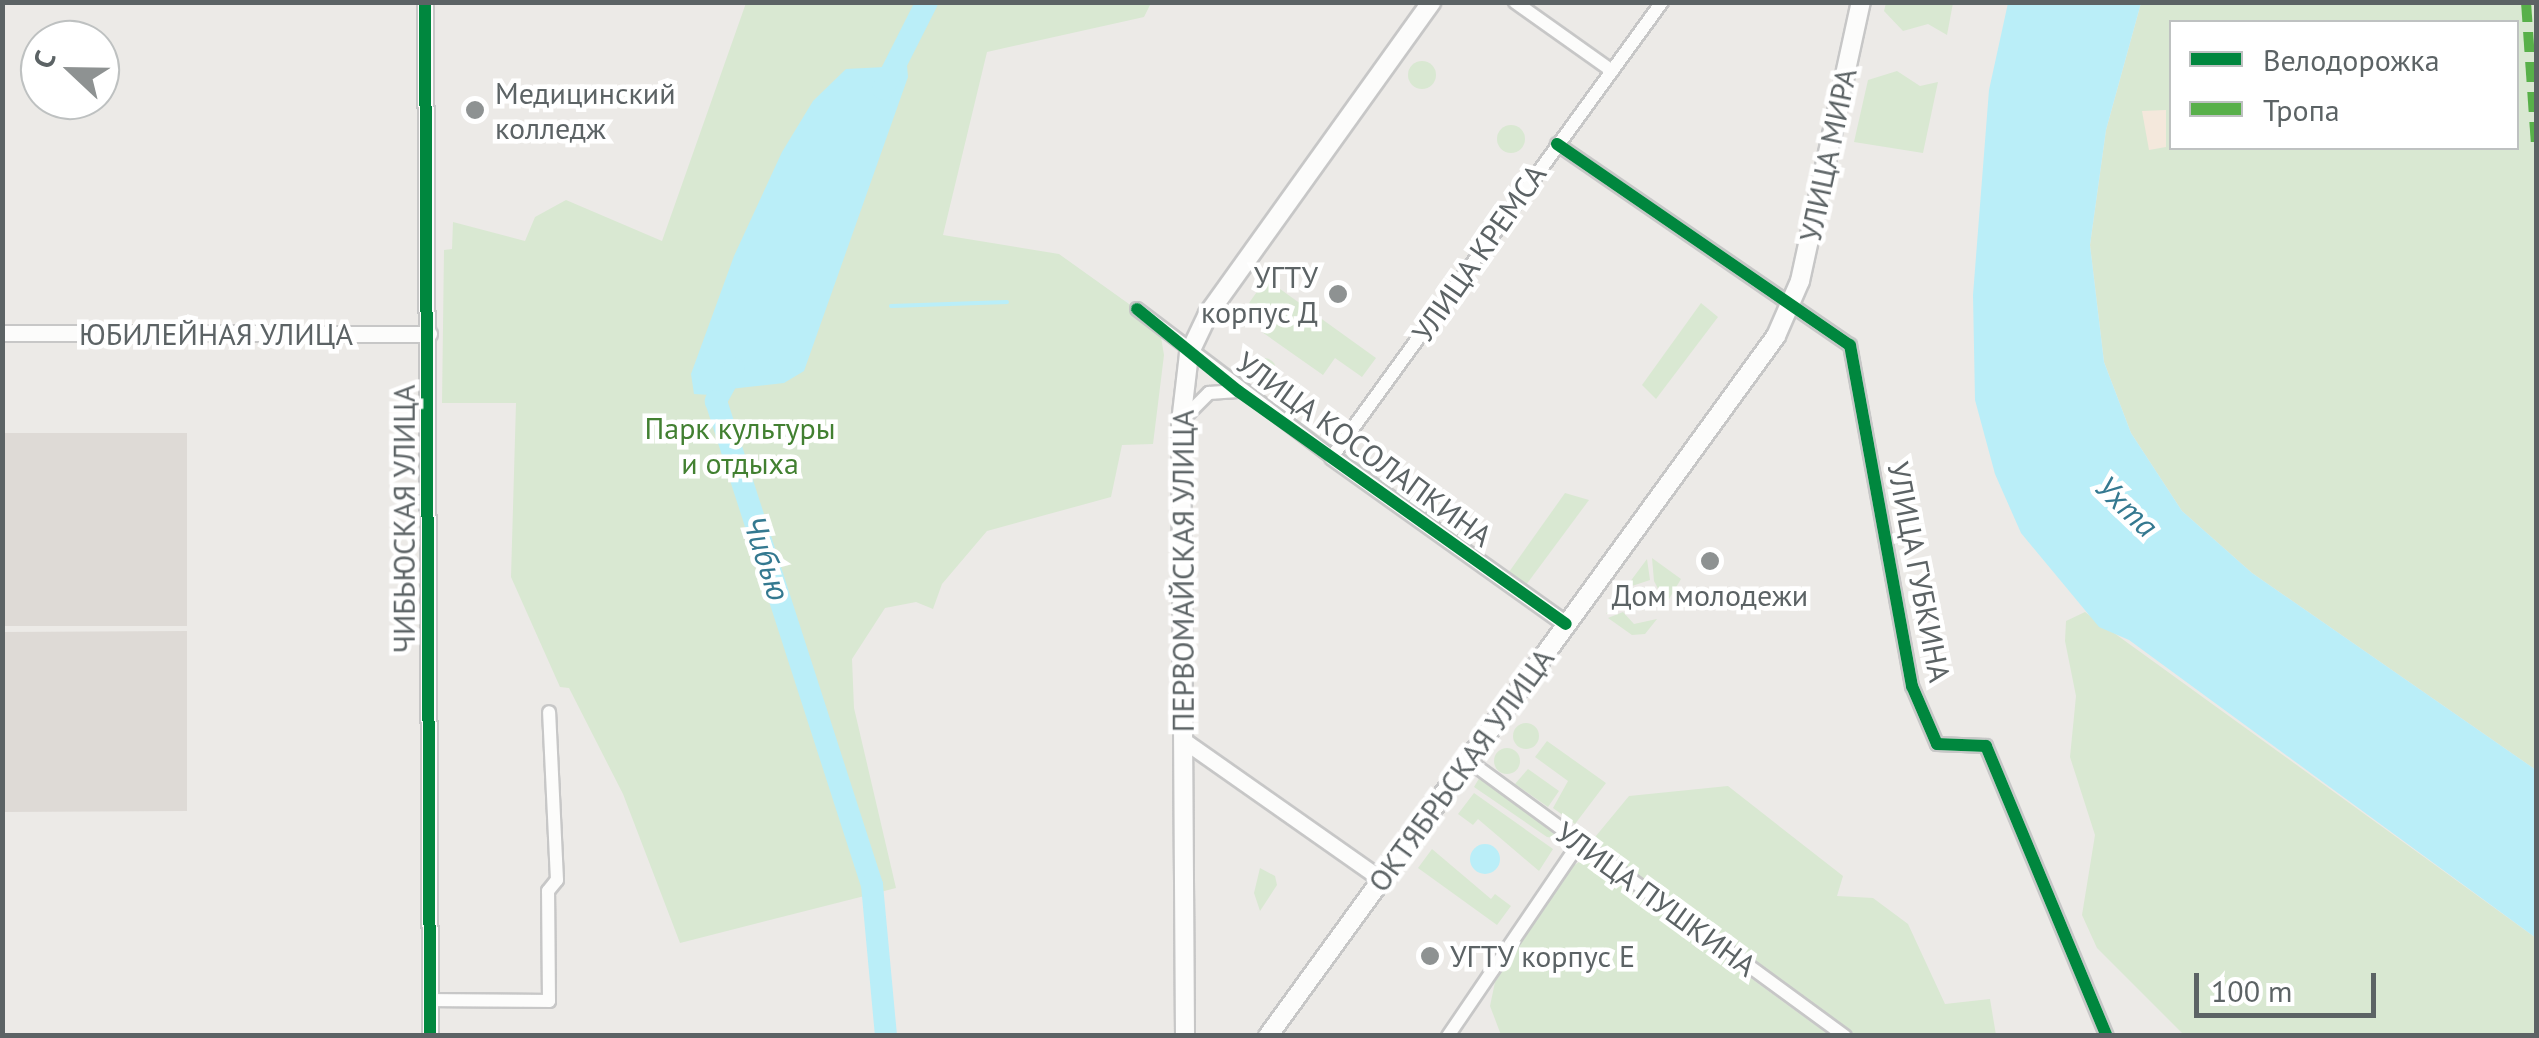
<!DOCTYPE html>
<meta charset="utf-8">
<style>
body{margin:0}
#map{position:relative;width:2539px;height:1038px;overflow:hidden;background:#eceae7;font-family:"PT Sans",sans-serif}
div>[style]{position:absolute}
.education>*{inset:0;background:#dedad6}
.green>*{inset:0;background:#d9e8d2}
.round{border-radius:50%}
.sand>*{inset:0;background:#f4e8dc}
.water>*{inset:0;background:#baeef8}
.stream>*{height:4px;margin:-2px;padding:0 2px;transform-origin:2px;border-radius:2px;background:#baeef8}
.river>*{height:22px;margin:-11px;padding:0 11px;transform-origin:11px;border-radius:11px;background:#baeef8}
.roads{filter:drop-shadow(2px 0 #c7c7c7) drop-shadow(-2px 0 #c7c7c7) drop-shadow(0 2px #c7c7c7) drop-shadow(0 -2px #c7c7c7)}
.minor>*{height:12px;margin:-6px;padding:0 6px;transform-origin:6px;border-radius:6px;background:#fcfcfb}
.tertiary>*{height:15px;margin:-7.5px;padding:0 7.5px;transform-origin:7.5px;border-radius:7.5px;background:#fcfcfb}
.secondary>*{height:18px;margin:-9px;padding:0 9px;transform-origin:9px;border-radius:9px;background:#fcfcfb}
.quiet>*{height:10px;margin-top:-5px;transform-origin:0;background:repeating-linear-gradient(90deg,#58b04a 0 20px,transparent 0 30px)}
.cycleway>*{height:12px;margin:-6px;padding:0 6px;transform-origin:6px;border-radius:6px;background:#00873e}
.dots>*{width:28px;height:28px;translate:-50% -50%;box-sizing:border-box;border:5px solid #fff;border-radius:50%}
span{translate:-50% -50%;white-space:nowrap;text-align:center;line-height:1.15;-webkit-text-stroke:9px #fff;paint-order:stroke}
.poi-label{font-size:30px;color:#5c6365}
.left{translate:0 -50%;text-align:left}
.right{translate:-100% -50%;text-align:right}
.street-label{font-size:30px;color:#5c6365}
.park-label{font-size:30px;color:#428031}
.water-label{font-size:32px;color:#347990;font-style:italic}
.frame{position:absolute;inset:0;border:5px solid #5c6365;pointer-events:none}
.legend{position:absolute;left:2169px;top:20px;width:350px;height:130px;box-sizing:border-box;background:#fff;border:2px solid #bec1c1;margin:0;padding:12px 18px;list-style:none;font-size:30px;color:#5c6365}
.legend li{display:flex;align-items:center;gap:20px;height:50px}
.legend b{width:50px;border:2px solid #bec1c1}
.north{position:absolute;left:20px;top:20px;width:100px;height:100px;box-sizing:border-box;background:#fff;border:2px solid #bec1c1;border-radius:50%;rotate:292deg;font-size:28px;font-weight:700;line-height:40px;text-align:center;color:#5c6365}
.north::after{content:'';display:block;margin:auto;width:35px;height:45px;background:#8e9292;clip-path:polygon(50% 0,100% 100%,50% 72%,0 100%)}
.scale{position:absolute;left:2194px;top:973px;width:182px;height:45px;box-sizing:border-box;border:5px solid #5c6365;border-top:0;padding-left:12px;font-size:30px;line-height:35px;white-space:nowrap;color:#5c6365;-webkit-text-stroke:8px #fff;paint-order:stroke}
</style>
<div id="map">
<div class="education">
<div style="clip-path:polygon(3px 433px,187px 433px,187px 626px,3px 626px)"></div>
<div style="clip-path:polygon(187px 631px,187px 811px,3px 812px,3px 632px)"></div>
</div>
<div class="green">
<div style="clip-path:polygon(746px 3px,1151px 3px,1144px 17px,987px 52px,943px 235px,1059px 254px,1129px 304px,1161px 337px,1164px 355px,1153px 444px,1122px 445px,1111px 497px,987px 531px,942px 584px,933px 609px,916px 602px,885px 608px,852px 659px,854px 708px,896px 888px,680px 943px,623px 794px,569px 688px,560px 687px,511px 577px,516px 403px,442px 403px,444px 250px,452px 249px,453px 222px,525px 241px,535px 217px,566px 200px,662px 241px)"></div>
<div style="clip-path:polygon(1886px 3px,1953px 3px,1947px 35px,1928px 24px,1903px 31px,1884px 11px)"></div>
<div style="clip-path:polygon(evenodd,2141px 3px,2536px 3px,2536px 770px,2252px 573px,2182px 511px,2131px 433px,2104px 362px,2090px 245px,2106px 130px,2141px 3px,2172px 22px,2516px 22px,2516px 148px,2172px 148px,2172px 22px)"></div>
<div class="round" style="left:1408px;top:61px;width:28px;height:28px"></div>
<div style="clip-path:polygon(1897px 71px,1920px 86px,1938px 82px,1923px 153px,1854px 142px,1868px 80px)"></div>
<div class="round" style="left:1497px;top:125px;width:28px;height:28px"></div>
<div style="clip-path:polygon(1266px 279px,1376px 358px,1362px 377px,1335px 358px,1323px 375px,1262px 332px,1271px 319px,1249px 303px)"></div>
<div style="clip-path:polygon(1701px 303px,1718px 317px,1656px 399px,1642px 385px)"></div>
<div class="round" style="left:1252px;top:358px;width:24px;height:24px"></div>
<div style="clip-path:polygon(1565px 493px,1589px 500px,1526px 585px,1509px 572px)"></div>
<div style="clip-path:polygon(1652px 558px,1681px 579px,1666px 604px,1654px 581px)"></div>
<div style="clip-path:polygon(1647px 559px,1650px 580px,1632px 586px,1629px 605px,1606px 614px)"></div>
<div style="clip-path:polygon(1623px 612px,1634px 624px,1657px 619px,1645px 634px,1632px 635px,1608px 618px)"></div>
<div style="clip-path:polygon(2085px 612px,2536px 938px,2536px 1035px,2184px 1035px,2097px 948px,2082px 915px,2095px 835px,2070px 757px,2076px 696px,2065px 641px,2066px 621px)"></div>
<div class="round" style="left:1513px;top:723px;width:26px;height:26px"></div>
<div style="clip-path:polygon(1547px 741px,1606px 783px,1575px 824px,1553px 808px,1568px 781px,1535px 757px)"></div>
<div class="round" style="left:1494px;top:748px;width:26px;height:26px"></div>
<div style="clip-path:polygon(1528px 769px,1559px 791px,1548px 807px,1515px 784px)"></div>
<div style="clip-path:polygon(1481px 775px,1553px 833px,1564px 839px,1547px 837px,1474px 787px)"></div>
<div style="clip-path:polygon(1728px 786px,1843px 876px,1837px 896px,1873px 898px,1908px 924px,1945px 1004px,1990px 999px,1996px 1035px,1856px 1035px,1591px 842px,1629px 796px)"></div>
<div style="clip-path:polygon(1474px 793px,1553px 849px,1539px 871px,1478px 819px,1473px 825px,1458px 814px)"></div>
<div style="clip-path:polygon(1432px 849px,1491px 899px,1495px 894px,1511px 906px,1497px 925px,1418px 868px)"></div>
<div style="clip-path:polygon(1582px 860px,1598px 867px,1829px 1035px,1501px 1035px,1490px 1006px,1495px 982px,1570px 868px)"></div>
<div style="clip-path:polygon(1260px 868px,1275px 876px,1277px 885px,1260px 911px,1254px 893px)"></div>
</div>
<div class="sand">
<div style="clip-path:polygon(2166px 110px,2166px 147px,2149px 150px,2142px 111px)"></div>
</div>
<div class="water">
<div style="clip-path:polygon(2008px 3px,2141px 3px,2106px 130px,2090px 245px,2104px 362px,2131px 433px,2182px 511px,2252px 573px,2536px 770px,2536px 938px,2129px 640px,2099px 627px,2021px 533px,1995px 474px,1975px 400px,1973px 295px,1989px 90px)"></div>
<div style="clip-path:polygon(889px 61px,907px 65px,908px 77px,804px 371px,784px 383px,730px 389px,728px 396px,694px 394px,691px 374px,734px 256px,782px 152px,813px 101px,846px 69px,885px 67px)"></div>
<div class="round" style="left:1470px;top:844px;width:30px;height:30px"></div>
</div>
<div class="stream">
<div style="left:891px;top:306px;width:116px;rotate:-2deg"></div>
</div>
<div class="river">
<div style="left:883px;top:89px;width:97px;rotate:-63.2deg"></div>
<div style="left:734px;top:368px;width:38px;rotate:119deg"></div>
<div style="left:716px;top:401px;width:509px;rotate:72.14deg"></div>
<div style="left:872px;top:885px;width:152px;rotate:84.7deg"></div>
</div>
<div class="roads">
<div class="minor">
<div style="left:1515px;top:2px;width:119px;rotate:35.4deg"></div>
<div style="left:1557px;top:144px;width:355px;rotate:34.5deg"></div>
<div style="left:1850px;top:345px;width:347px;rotate:79.7deg"></div>
<div style="left:1912px;top:686px;width:63px;rotate:66.7deg"></div>
<div style="left:1937px;top:744px;width:49px;rotate:2.3deg"></div>
<div style="left:1986px;top:746px;width:314px;rotate:67.4deg"></div>
<div style="left:1137px;top:309px;width:245px;rotate:37.2deg"></div>
<div style="left:1332px;top:457px;width:562px;rotate:-54.05deg"></div>
<div style="left:1183px;top:419px;width:37px;rotate:-45deg"></div>
<div style="left:1209px;top:393px;width:29px;rotate:-4deg"></div>
<div style="left:1469px;top:761px;width:466px;rotate:36.2deg"></div>
<div style="left:430px;top:1000px;width:119px;rotate:0.5deg"></div>
<div style="left:549px;top:1001px;width:110px;rotate:-90.5deg"></div>
<div style="left:548px;top:891px;width:14px;rotate:-51deg"></div>
<div style="left:557px;top:880px;width:168px;rotate:-92.7deg"></div>
<div style="left:1448px;top:1036px;width:233px;rotate:-55.8deg"></div>
</div>
<div class="tertiary">
<div style="left:425px;top:2px;width:1034px;rotate:89.72deg"></div>
<div style="left:2px;top:333px;width:427px;rotate:0.1deg"></div>
<div style="left:1332px;top:457px;width:287px;rotate:35.5deg"></div>
<div style="left:1183px;top:740px;width:242px;rotate:35.1deg"></div>
</div>
<div class="secondary">
<div style="left:1185px;top:1036px;width:614px;rotate:-90.37deg"></div>
<div style="left:1181px;top:422px;width:68px;rotate:-83.3deg"></div>
<div style="left:1189px;top:354px;width:44px;rotate:-64.6deg"></div>
<div style="left:1208px;top:314px;width:384px;rotate:-54.4deg"></div>
<div style="left:1268px;top:1036px;width:865px;rotate:-54.03deg"></div>
<div style="left:1776px;top:336px;width:60px;rotate:-66.4deg"></div>
<div style="left:1800px;top:281px;width:286px;rotate:-77.7deg"></div>
</div>
</div>
<div class="quiet">
<div style="left:2526px;top:2px;width:144px;rotate:86deg"></div>
</div>
<div class="cycleway">
<div style="left:425px;top:2px;width:1034px;rotate:89.72deg"></div>
<div style="left:1557px;top:144px;width:355px;rotate:34.5deg"></div>
<div style="left:1850px;top:345px;width:347px;rotate:79.7deg"></div>
<div style="left:1912px;top:686px;width:63px;rotate:66.7deg"></div>
<div style="left:1937px;top:744px;width:49px;rotate:2.3deg"></div>
<div style="left:1986px;top:746px;width:314px;rotate:67.4deg"></div>
<div style="left:1137px;top:309px;width:130px;rotate:39.1deg"></div>
<div style="left:1238px;top:391px;width:402px;rotate:35.4deg"></div>
</div>
<div class="dots">
<div style="left:475px;top:110px;background:#8e9292"></div>
<div style="left:1338px;top:294px;background:#8e9292"></div>
<div style="left:1710px;top:561px;background:#8e9292"></div>
<div style="left:1430px;top:956px;background:#8e9292"></div>
</div>
<div class="poi-label">
<span class="left" style="left:495px;top:110px">Медицинский<br>колледж</span>
<span class="right" style="left:1318px;top:294px">УГТУ<br>корпус Д</span>
<span style="left:1710px;top:595px">Дом молодежи</span>
<span class="left" style="left:1450px;top:956px">УГТУ корпус Е</span>
</div>
<div class="street-label">
<span style="left:1828px;top:155px;rotate:-78deg">УЛИЦА МИРА</span>
<span style="left:1479px;top:253px;rotate:-55deg">УЛИЦА КРЕМСА</span>
<span style="left:216px;top:334px">ЮБИЛЕЙНАЯ УЛИЦА</span>
<span style="left:1364px;top:449px;rotate:36deg">УЛИЦА КОСОЛАПКИНА</span>
<span style="left:404px;top:519px;rotate:-90deg">ЧИБЬЮСКАЯ УЛИЦА</span>
<span style="left:1183px;top:571px;rotate:-90deg">ПЕРВОМАЙСКАЯ УЛИЦА</span>
<span style="left:1919px;top:572px;rotate:79deg">УЛИЦА ГУБКИНА</span>
<span style="left:1461px;top:770px;rotate:-54deg">ОКТЯБРЬСКАЯ УЛИЦА</span>
<span style="left:1656px;top:899px;rotate:36deg">УЛИЦА ПУШКИНА</span>
</div>
<div class="park-label">
<span style="left:740px;top:445px">Парк культуры<br>и отдыха</span>
</div>
<div class="water-label">
<span style="left:2127px;top:506px;rotate:44deg">Ухта</span>
<span style="left:767px;top:558px;rotate:72deg">Чибью</span>
</div>
<div class="frame"></div>
<ul class="legend">
<li><b style="height:12px;background:#00873e"></b>Велодорожка</li>
<li><b style="height:12px;background:#58b04a"></b>Тропа</li>
</ul>
<div class="north">С</div>
<div class="scale">100 m</div>
</div>
